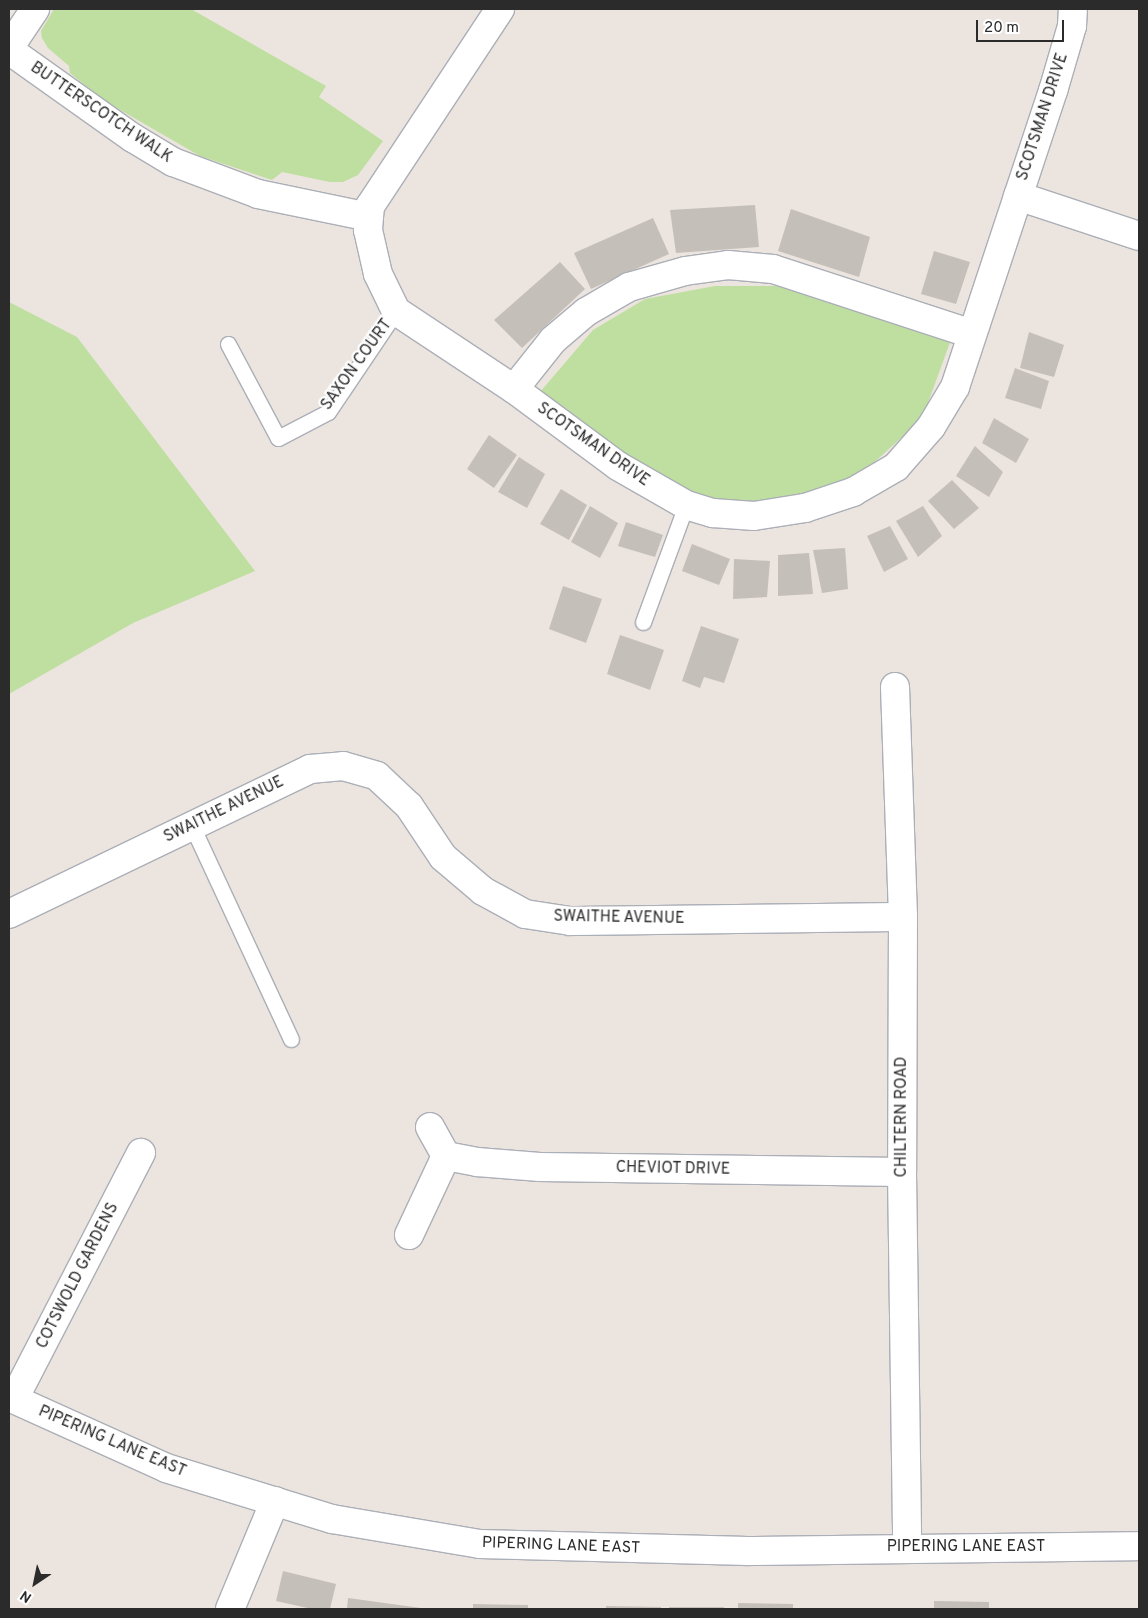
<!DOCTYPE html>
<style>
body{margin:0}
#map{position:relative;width:1148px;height:1618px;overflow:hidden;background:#ece4de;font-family:Overpass,sans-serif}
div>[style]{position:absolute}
.green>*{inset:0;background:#bedf9f}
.building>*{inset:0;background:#c5bfba}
.roads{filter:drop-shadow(1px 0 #abafb7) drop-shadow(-1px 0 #abafb7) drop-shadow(0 1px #abafb7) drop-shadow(0 -1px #abafb7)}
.lane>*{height:15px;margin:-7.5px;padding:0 7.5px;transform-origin:7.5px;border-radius:7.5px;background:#fff}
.street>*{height:28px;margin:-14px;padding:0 14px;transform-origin:14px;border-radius:14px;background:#fff}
span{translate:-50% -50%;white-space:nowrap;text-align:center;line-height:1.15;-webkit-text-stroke:4.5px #fff;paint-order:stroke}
.street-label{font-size:16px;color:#2b2b2b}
.frame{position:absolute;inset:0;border:10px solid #2b2b2b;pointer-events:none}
.north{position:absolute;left:10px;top:1558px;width:50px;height:50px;-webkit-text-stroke:4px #fff;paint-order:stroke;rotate:214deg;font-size:14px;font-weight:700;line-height:20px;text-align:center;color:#2b2b2b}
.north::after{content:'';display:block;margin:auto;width:18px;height:22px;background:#2b2b2b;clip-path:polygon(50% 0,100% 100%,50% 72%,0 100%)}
.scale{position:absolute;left:976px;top:20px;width:88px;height:22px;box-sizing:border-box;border:2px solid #2b2b2b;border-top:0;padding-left:6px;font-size:15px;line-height:18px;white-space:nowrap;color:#2b2b2b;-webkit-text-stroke:4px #fff;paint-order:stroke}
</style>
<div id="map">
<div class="green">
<div style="clip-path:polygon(54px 9px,191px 9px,326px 86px,319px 97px,383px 141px,358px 175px,343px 182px,330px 182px,282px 172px,272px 180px,200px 156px,103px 100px,70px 73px,69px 66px,48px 48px,42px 38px,41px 31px)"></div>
<div style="clip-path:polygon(715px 286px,776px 286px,952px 337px,922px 419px,859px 476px,791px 501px,743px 501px,702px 497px,659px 475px,593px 436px,540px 392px,593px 330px,645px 299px)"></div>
<div style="clip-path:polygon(9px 302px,77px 337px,255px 571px,133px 623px,9px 694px)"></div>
</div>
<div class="building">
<div style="clip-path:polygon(755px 205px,759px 247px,676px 253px,670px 210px)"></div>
<div style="clip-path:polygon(791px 209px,870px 237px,859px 277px,778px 251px)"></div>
<div style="clip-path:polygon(653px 218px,669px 254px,591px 289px,574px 253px)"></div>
<div style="clip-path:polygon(934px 251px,970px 262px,956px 304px,921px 294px)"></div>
<div style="clip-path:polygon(560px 262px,585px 289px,522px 348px,494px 320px)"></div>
<div style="clip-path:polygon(1029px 332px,1064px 345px,1054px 377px,1020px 368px)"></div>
<div style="clip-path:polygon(1015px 368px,1049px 381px,1041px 409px,1005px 398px)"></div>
<div style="clip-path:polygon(994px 418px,1029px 439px,1016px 463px,982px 443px)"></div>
<div style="clip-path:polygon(489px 435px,517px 455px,494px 488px,467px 469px)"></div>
<div style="clip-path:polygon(975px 446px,1003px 472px,989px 497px,956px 476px)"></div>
<div style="clip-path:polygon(519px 457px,545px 474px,527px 508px,498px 492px)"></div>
<div style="clip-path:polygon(952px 480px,979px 508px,954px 529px,928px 501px)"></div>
<div style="clip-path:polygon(561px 489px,587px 505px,569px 540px,540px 524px)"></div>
<div style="clip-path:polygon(590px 506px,618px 523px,600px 558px,571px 542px)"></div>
<div style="clip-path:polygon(923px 506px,942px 536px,918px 557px,896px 521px)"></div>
<div style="clip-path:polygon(626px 522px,663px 535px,655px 557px,618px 546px)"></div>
<div style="clip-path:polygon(890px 526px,908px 559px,884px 572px,867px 536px)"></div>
<div style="clip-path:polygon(692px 544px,730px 559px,719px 585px,682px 571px)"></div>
<div style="clip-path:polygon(845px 548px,848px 589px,822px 593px,813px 550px)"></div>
<div style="clip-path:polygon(809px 553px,813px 594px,778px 596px,778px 555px)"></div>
<div style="clip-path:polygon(734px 559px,770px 561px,767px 597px,733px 599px)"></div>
<div style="clip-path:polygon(563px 586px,602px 599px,586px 643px,549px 629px)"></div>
<div style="clip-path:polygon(701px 626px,739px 639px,724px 683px,704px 677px,700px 688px,682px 681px)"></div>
<div style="clip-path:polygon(620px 635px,664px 650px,650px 690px,607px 674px)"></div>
<div style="clip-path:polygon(283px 1571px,336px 1584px,330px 1609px,312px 1609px,276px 1601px)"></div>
<div style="clip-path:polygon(348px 1598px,421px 1608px,421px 1609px,347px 1609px)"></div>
<div style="clip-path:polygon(934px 1601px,989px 1602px,989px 1609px,934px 1609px)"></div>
<div style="clip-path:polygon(738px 1603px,793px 1604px,793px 1609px,738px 1609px)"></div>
<div style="clip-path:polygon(473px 1604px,528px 1605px,528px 1609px,473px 1609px)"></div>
<div style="clip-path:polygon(606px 1606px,661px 1607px,661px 1609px,606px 1609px)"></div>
<div style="clip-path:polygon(669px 1607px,724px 1607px,724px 1609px,669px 1609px)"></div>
</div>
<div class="roads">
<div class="lane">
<div style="left:228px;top:344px;width:106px;rotate:62deg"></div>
<div style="left:278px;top:438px;width:56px;rotate:-27.5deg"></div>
<div style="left:328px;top:412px;width:122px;rotate:-56deg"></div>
<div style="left:643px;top:622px;width:125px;rotate:-69.8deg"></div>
<div style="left:192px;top:826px;width:235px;rotate:65.1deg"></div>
</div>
<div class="street">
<div style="left:500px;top:9px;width:236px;rotate:123.4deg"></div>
<div style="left:370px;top:206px;width:24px;rotate:95deg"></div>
<div style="left:368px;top:230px;width:45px;rotate:77.2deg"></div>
<div style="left:378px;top:274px;width:41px;rotate:64.1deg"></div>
<div style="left:396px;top:311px;width:141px;rotate:33.5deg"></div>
<div style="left:514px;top:389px;width:129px;rotate:36.5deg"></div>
<div style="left:618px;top:466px;width:78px;rotate:29.8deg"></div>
<div style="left:686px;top:505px;width:28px;rotate:17deg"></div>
<div style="left:713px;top:513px;width:41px;rotate:4.2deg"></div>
<div style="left:754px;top:516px;width:52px;rotate:-8.9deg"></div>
<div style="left:805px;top:508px;width:51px;rotate:-18.4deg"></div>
<div style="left:853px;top:492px;width:50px;rotate:-30.2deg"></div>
<div style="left:896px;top:467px;width:53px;rotate:-48.8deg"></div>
<div style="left:931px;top:427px;width:47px;rotate:-59deg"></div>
<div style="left:955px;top:387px;width:312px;rotate:-71.7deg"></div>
<div style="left:1053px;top:91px;width:68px;rotate:-73.7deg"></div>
<div style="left:1072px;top:26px;width:17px;rotate:-87deg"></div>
<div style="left:9px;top:48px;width:47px;rotate:-56.3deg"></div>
<div style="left:9px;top:50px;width:152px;rotate:35.4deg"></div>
<div style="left:133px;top:138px;width:47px;rotate:31deg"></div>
<div style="left:173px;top:162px;width:91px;rotate:20.6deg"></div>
<div style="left:258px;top:194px;width:113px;rotate:11.7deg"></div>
<div style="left:1018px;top:196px;width:127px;rotate:18.3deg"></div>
<div style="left:514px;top:389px;width:63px;rotate:-51.5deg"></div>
<div style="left:553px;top:340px;width:43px;rotate:-40.3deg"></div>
<div style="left:586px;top:312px;width:50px;rotate:-30.2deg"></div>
<div style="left:629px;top:287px;width:58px;rotate:-15.9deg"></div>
<div style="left:685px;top:271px;width:43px;rotate:-7.9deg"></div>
<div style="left:728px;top:265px;width:45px;rotate:5.1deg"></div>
<div style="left:773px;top:269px;width:209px;rotate:18.1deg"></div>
<div style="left:895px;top:687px;width:230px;rotate:88deg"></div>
<div style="left:903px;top:917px;width:255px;rotate:90.2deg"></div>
<div style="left:902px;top:1172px;width:375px;rotate:89.2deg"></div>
<div style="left:9px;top:914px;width:334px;rotate:-25.7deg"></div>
<div style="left:310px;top:769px;width:33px;rotate:-5deg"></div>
<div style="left:343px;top:766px;width:35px;rotate:16deg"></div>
<div style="left:377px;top:776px;width:44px;rotate:43.2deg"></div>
<div style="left:409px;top:806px;width:61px;rotate:56.3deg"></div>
<div style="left:443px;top:857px;width:52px;rotate:40.4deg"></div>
<div style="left:483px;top:891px;width:48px;rotate:28.7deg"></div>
<div style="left:525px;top:914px;width:46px;rotate:8.8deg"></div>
<div style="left:570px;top:921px;width:333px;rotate:-0.7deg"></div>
<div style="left:446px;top:1156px;width:32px;rotate:11deg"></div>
<div style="left:477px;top:1162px;width:63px;rotate:4.5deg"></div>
<div style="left:540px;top:1167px;width:362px;rotate:0.8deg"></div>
<div style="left:409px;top:1235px;width:87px;rotate:-64.9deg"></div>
<div style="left:446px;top:1156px;width:33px;rotate:-119deg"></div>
<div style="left:9px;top:1397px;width:172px;rotate:24.3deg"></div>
<div style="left:166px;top:1468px;width:174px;rotate:17.1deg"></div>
<div style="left:332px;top:1519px;width:150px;rotate:9.6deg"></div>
<div style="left:480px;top:1544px;width:268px;rotate:1.5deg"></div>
<div style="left:748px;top:1551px;width:391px;rotate:-0.7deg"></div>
<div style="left:14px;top:1399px;width:277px;rotate:-62.7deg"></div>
<div style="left:230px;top:1609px;width:117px;rotate:-67.4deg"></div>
</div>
</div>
<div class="street-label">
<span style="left:101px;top:113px;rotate:34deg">BUTTERSCOTCH WALK</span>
<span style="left:1043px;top:117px;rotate:-72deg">SCOTSMAN DRIVE</span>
<span style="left:357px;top:365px;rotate:-54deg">SAXON COURT</span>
<span style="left:593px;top:445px;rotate:35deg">SCOTSMAN DRIVE</span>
<span style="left:224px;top:810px;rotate:-26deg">SWAITHE AVENUE</span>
<span style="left:619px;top:918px;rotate:1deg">SWAITHE AVENUE</span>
<span style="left:902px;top:1117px;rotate:-90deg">CHILTERN ROAD</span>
<span style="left:673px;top:1169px;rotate:1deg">CHEVIOT DRIVE</span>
<span style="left:78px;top:1276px;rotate:-63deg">COTSWOLD GARDENS</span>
<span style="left:112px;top:1442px;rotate:23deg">PIPERING LANE EAST</span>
<span style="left:561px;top:1546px;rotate:2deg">PIPERING LANE EAST</span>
<span style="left:966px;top:1547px">PIPERING LANE EAST</span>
</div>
<div class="frame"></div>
<div class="north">N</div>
<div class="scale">20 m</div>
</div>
